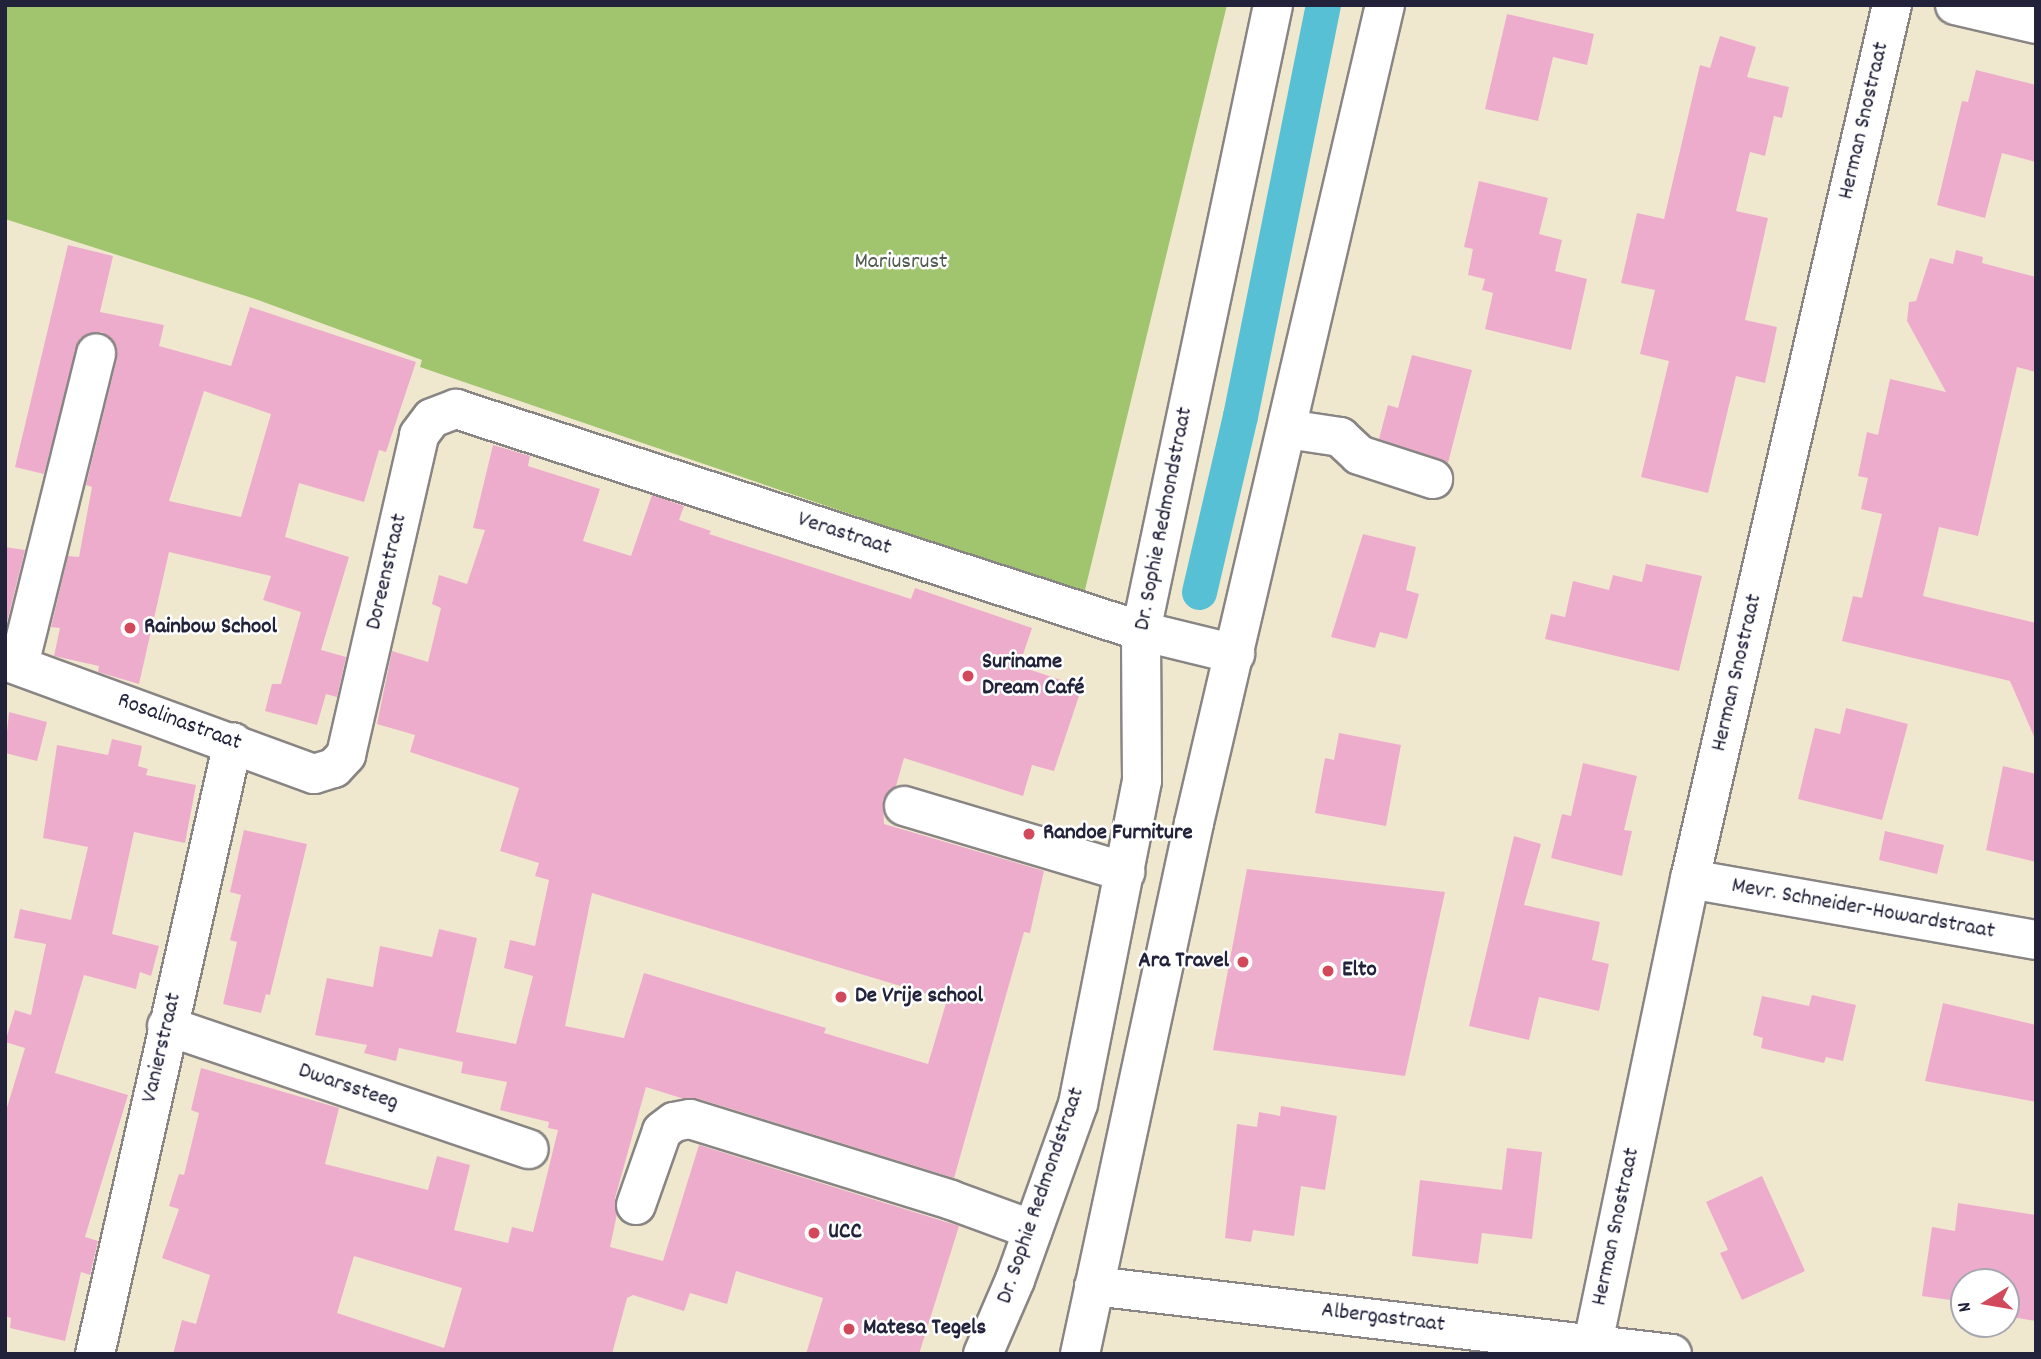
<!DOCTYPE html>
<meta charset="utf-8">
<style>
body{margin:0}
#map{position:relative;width:2041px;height:1359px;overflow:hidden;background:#f0e8ce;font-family:Dekko,sans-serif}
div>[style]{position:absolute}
.green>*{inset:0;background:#a1c56f}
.canal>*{height:35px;margin:-17.5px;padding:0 17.5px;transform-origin:17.5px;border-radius:17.5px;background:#57c0d4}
.building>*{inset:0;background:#eeaccd}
.roads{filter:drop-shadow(2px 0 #898584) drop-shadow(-2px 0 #898584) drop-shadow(0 2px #898584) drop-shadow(0 -2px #898584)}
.minor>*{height:38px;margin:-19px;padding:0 19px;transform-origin:19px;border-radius:19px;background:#fff}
.dots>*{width:19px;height:19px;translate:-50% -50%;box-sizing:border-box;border:4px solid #fff;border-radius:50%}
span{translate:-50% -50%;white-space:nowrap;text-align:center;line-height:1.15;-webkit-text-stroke:5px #fff;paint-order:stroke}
.street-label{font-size:23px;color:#22223b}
.park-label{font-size:23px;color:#4e5b4d}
.poi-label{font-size:23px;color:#22223b;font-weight:700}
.left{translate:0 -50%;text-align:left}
.right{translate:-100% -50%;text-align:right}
.frame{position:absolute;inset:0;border:7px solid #22223b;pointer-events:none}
.north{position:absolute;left:1950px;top:1268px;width:70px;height:70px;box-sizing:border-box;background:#fff;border:2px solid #a7a7b1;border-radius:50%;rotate:259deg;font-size:19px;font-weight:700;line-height:28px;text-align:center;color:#22223b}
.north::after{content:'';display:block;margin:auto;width:24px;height:32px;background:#d1495b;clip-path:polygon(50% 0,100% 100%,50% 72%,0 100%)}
</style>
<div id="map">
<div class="green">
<div style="clip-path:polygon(5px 5px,1227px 5px,1084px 594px,420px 367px,422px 360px,258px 300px,5px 219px)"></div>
</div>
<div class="canal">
<div style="left:1199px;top:592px;width:181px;rotate:-76.9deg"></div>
<div style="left:1240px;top:416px;width:419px;rotate:-78.6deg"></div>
</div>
<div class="building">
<div style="clip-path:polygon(1507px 14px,1594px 34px,1587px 65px,1553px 57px,1538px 121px,1485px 109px)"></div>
<div style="clip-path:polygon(1720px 36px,1756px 47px,1747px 77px,1789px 87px,1782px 118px,1774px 116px,1765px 156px,1750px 152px,1736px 211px,1768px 218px,1745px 320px,1777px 327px,1765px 383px,1736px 376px,1708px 493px,1641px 477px,1669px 361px,1640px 354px,1655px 290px,1621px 283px,1637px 213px,1664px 219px,1700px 65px,1710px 68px)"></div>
<div style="clip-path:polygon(1976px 70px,2036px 85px,2036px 162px,2002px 153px,1985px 218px,1937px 205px,1962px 101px,1968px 102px)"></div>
<div style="clip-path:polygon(1479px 181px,1548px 198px,1539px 234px,1562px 240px,1555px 271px,1587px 279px,1571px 350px,1485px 329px,1493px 293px,1482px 290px,1485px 279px,1468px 275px,1473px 249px,1464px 247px)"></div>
<div style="clip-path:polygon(evenodd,68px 245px,113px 256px,100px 312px,164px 325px,159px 346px,231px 366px,250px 307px,416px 362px,386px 452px,379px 450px,364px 502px,299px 483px,285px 537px,349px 557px,321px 650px,346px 657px,337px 697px,326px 694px,317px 725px,265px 711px,272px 684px,281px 684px,301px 612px,263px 600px,271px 576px,169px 552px,139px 684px,98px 672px,99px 666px,54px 656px,60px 628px,51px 627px,68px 556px,79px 557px,92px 487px,86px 485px,117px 358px,117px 346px,102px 332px,80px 338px,44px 474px,15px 467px,68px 245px,204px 391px,271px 414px,241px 517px,169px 501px,204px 391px)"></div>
<div style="clip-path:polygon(1956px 250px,1983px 257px,1982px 263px,2036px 277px,2036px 372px,2017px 367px,1978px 536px,1939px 527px,1923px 596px,2036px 623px,2036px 741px,2010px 681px,1842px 641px,1853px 596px,1862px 598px,1882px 514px,1861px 509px,1868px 478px,1858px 476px,1867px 432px,1878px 435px,1890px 379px,1946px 392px,1907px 321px,1909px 302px,1916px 301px,1930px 258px,1953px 264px)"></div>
<div style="clip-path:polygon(1412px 355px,1472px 370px,1448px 463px,1379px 439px,1388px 405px,1398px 408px)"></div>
<div style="clip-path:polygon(evenodd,493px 445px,530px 456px,528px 466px,600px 489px,583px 541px,631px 556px,652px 495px,684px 506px,679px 520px,711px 531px,709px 534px,911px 599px,915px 588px,1032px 628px,1019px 666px,1082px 687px,1054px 771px,1032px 765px,1023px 796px,904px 758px,896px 786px,883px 800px,884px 824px,1044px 871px,1030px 933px,1024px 932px,954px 1178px,696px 1098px,681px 1098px,646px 1087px,615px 1198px,617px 1214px,610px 1247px,663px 1261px,699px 1145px,959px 1226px,919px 1354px,806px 1354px,823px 1298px,736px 1271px,727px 1304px,690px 1293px,684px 1311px,633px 1295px,627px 1298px,612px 1354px,173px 1354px,182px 1320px,196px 1324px,210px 1275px,162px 1258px,179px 1209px,169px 1206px,179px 1174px,184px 1175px,199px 1113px,191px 1110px,201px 1068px,339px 1108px,325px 1164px,428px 1190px,437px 1156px,470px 1165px,454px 1230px,508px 1243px,512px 1227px,533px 1232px,558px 1130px,548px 1128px,549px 1122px,500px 1110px,507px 1082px,461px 1073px,463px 1062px,399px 1048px,396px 1061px,364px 1053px,367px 1045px,315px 1035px,327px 978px,373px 987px,380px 946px,432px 957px,439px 929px,477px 938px,456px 1032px,516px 1044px,533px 976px,504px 968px,510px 940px,535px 946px,549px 880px,535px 876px,539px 863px,500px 851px,519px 788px,410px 752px,415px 735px,377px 724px,392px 651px,428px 662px,441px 608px,432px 604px,439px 575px,467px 584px,485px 530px,473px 528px,493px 445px,592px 893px,947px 1000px,928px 1064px,824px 1033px,826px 1028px,644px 973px,624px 1038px,565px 1026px,592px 893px,493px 445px,354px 1256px,462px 1288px,444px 1348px,337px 1313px,354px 1256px)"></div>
<div style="clip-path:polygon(1363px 534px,1416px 547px,1406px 590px,1419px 594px,1407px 639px,1380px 632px,1375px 648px,1331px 637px)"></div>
<div style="clip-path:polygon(5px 547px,25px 550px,7px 622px,5px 621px)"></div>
<div style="clip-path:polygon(1646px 564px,1702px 576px,1679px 671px,1545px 639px,1551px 614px,1565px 617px,1573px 581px,1609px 590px,1613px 575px,1642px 582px)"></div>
<div style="clip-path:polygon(1846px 708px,1908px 724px,1882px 820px,1798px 799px,1815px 728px,1840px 734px)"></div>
<div style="clip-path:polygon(9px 712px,47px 722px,37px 761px,5px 753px)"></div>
<div style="clip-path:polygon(1339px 733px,1401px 745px,1386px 826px,1315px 813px,1325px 758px,1334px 760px)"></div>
<div style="clip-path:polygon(112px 739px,142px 746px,138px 766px,148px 769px,146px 775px,196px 785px,185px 843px,134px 832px,112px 934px,159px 946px,151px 976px,140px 972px,136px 989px,84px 975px,55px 1073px,128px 1095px,85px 1237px,98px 1241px,90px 1275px,81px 1272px,65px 1341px,10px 1328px,11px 1318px,5px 1316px,5px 1114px,25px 1048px,5px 1042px,15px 1010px,31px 1015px,46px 944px,14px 938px,20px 909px,71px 920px,88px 847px,43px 838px,57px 745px,108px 755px)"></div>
<div style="clip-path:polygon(1583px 763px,1637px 776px,1624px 830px,1632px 831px,1622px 876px,1551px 858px,1562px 814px,1571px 816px)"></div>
<div style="clip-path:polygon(2003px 766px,2036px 774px,2036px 862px,1986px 850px)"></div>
<div style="clip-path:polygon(244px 830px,307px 844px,270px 995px,266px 994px,261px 1013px,223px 1004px,237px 942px,230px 940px,241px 895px,230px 892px)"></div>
<div style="clip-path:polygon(1885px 831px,1944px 845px,1937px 874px,1879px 860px)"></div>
<div style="clip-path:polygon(1514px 836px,1541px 844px,1524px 905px,1600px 922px,1592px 960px,1609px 964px,1599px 1011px,1539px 997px,1529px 1040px,1469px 1026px)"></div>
<div style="clip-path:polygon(1247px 869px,1445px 892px,1405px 1076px,1213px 1050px)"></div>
<div style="clip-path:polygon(1812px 995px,1856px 1005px,1843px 1061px,1826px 1057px,1824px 1063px,1761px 1048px,1763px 1038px,1753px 1035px,1762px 996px,1809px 1006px)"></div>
<div style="clip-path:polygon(1943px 1003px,2036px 1025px,2036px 1102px,1925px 1081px)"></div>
<div style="clip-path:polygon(1281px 1106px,1337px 1116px,1325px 1190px,1301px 1186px,1294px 1236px,1253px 1230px,1251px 1242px,1225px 1238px,1237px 1124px,1257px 1127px,1259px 1112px,1280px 1116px)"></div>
<div style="clip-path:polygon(1507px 1148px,1542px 1152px,1532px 1239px,1482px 1233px,1478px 1264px,1412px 1256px,1420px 1180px,1502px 1190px)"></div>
<div style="clip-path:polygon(1762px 1176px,1805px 1271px,1742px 1300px,1720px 1253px,1728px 1250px,1706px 1202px)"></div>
<div style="clip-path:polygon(1958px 1203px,2036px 1215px,2036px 1321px,2006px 1316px,2006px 1282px,1964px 1282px,1964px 1302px,1922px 1296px,1932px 1227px,1955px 1231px)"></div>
</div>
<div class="roads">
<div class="minor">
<div style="left:1955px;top:5px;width:83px;rotate:13.2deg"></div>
<div style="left:1287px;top:429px;width:54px;rotate:8.6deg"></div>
<div style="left:1340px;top:437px;width:26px;rotate:43deg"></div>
<div style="left:1359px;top:455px;width:78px;rotate:18deg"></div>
<div style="left:5px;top:661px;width:329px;rotate:20.1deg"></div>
<div style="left:314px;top:774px;width:21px;rotate:-17deg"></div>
<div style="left:334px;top:768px;width:18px;rotate:-47deg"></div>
<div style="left:346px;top:755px;width:328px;rotate:-77.1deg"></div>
<div style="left:419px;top:435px;width:21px;rotate:-53deg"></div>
<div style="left:432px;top:418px;width:26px;rotate:-21deg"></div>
<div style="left:456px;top:409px;width:720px;rotate:17.96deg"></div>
<div style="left:1141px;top:631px;width:97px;rotate:13.7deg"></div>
<div style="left:19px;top:665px;width:321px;rotate:-76.1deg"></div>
<div style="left:904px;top:806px;width:231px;rotate:16.6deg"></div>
<div style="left:1690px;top:879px;width:351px;rotate:10deg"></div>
<div style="left:167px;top:1026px;width:382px;rotate:18.8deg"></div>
<div style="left:636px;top:1205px;width:78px;rotate:-70.6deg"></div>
<div style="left:662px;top:1131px;width:15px;rotate:-37deg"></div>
<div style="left:674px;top:1122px;width:16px;rotate:-11deg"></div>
<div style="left:690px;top:1119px;width:273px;rotate:17.2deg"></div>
<div style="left:951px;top:1200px;width:87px;rotate:20.1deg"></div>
<div style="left:1094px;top:1286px;width:582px;rotate:6.71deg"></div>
<div style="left:1593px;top:1343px;width:474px;rotate:-78.2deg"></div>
<div style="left:1690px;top:879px;width:897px;rotate:-76.99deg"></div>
<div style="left:95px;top:1354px;width:627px;rotate:-77.29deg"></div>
<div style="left:983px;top:1354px;width:81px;rotate:-66.6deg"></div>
<div style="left:1015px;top:1280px;width:187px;rotate:-70.3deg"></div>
<div style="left:1078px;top:1104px;width:329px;rotate:-78.8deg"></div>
<div style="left:1142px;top:781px;width:150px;rotate:-90.4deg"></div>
<div style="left:1141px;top:631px;width:640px;rotate:-78.09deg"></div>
<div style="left:1080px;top:1354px;width:543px;rotate:-77.88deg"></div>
<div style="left:1194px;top:823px;width:840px;rotate:-76.86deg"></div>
</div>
</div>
<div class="dots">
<div style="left:130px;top:628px;background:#d1495b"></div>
<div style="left:968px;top:676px;background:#d1495b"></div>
<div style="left:1029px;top:834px;background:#d1495b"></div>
<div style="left:1243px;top:962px;background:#d1495b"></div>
<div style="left:1328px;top:971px;background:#d1495b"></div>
<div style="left:841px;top:997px;background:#d1495b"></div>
<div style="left:814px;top:1233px;background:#d1495b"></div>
<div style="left:849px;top:1329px;background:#d1495b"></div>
</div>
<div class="street-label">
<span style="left:1865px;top:121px;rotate:-77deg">Herman Snostraat</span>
<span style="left:1165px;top:519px;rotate:-79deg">Dr. Sophie Redmondstraat</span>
<span style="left:844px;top:535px;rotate:18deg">Verastraat</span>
<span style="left:388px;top:572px;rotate:-77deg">Doreenstraat</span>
<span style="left:1738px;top:673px;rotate:-77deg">Herman Snostraat</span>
<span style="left:179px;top:723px;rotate:20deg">Rosalinastraat</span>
<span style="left:1863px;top:910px;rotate:10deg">Mevr. Schneider-Howardstraat</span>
<span style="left:163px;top:1048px;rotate:-77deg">Vanierstraat</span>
<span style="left:348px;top:1088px;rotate:19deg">Dwarssteeg</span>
<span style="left:1042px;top:1196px;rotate:-71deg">Dr. Sophie Redmondstraat</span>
<span style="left:1617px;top:1227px;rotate:-78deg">Herman Snostraat</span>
<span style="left:1383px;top:1319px;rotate:7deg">Albergastraat</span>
</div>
<div class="park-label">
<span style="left:901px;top:263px">Mariusrust</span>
</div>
<div class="poi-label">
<span class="left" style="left:144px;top:628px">Rainbow School</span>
<span class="left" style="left:982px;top:676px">Suriname<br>Dream Café</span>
<span class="left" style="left:1043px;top:834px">Randoe Furniture</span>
<span class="right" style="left:1229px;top:962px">Ara Travel</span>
<span class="left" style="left:1342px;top:971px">Elto</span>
<span class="left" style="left:855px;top:997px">De Vrije school</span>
<span class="left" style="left:828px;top:1233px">UCC</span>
<span class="left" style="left:863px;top:1329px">Matesa Tegels</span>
</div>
<div class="frame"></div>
<div class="north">N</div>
</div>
